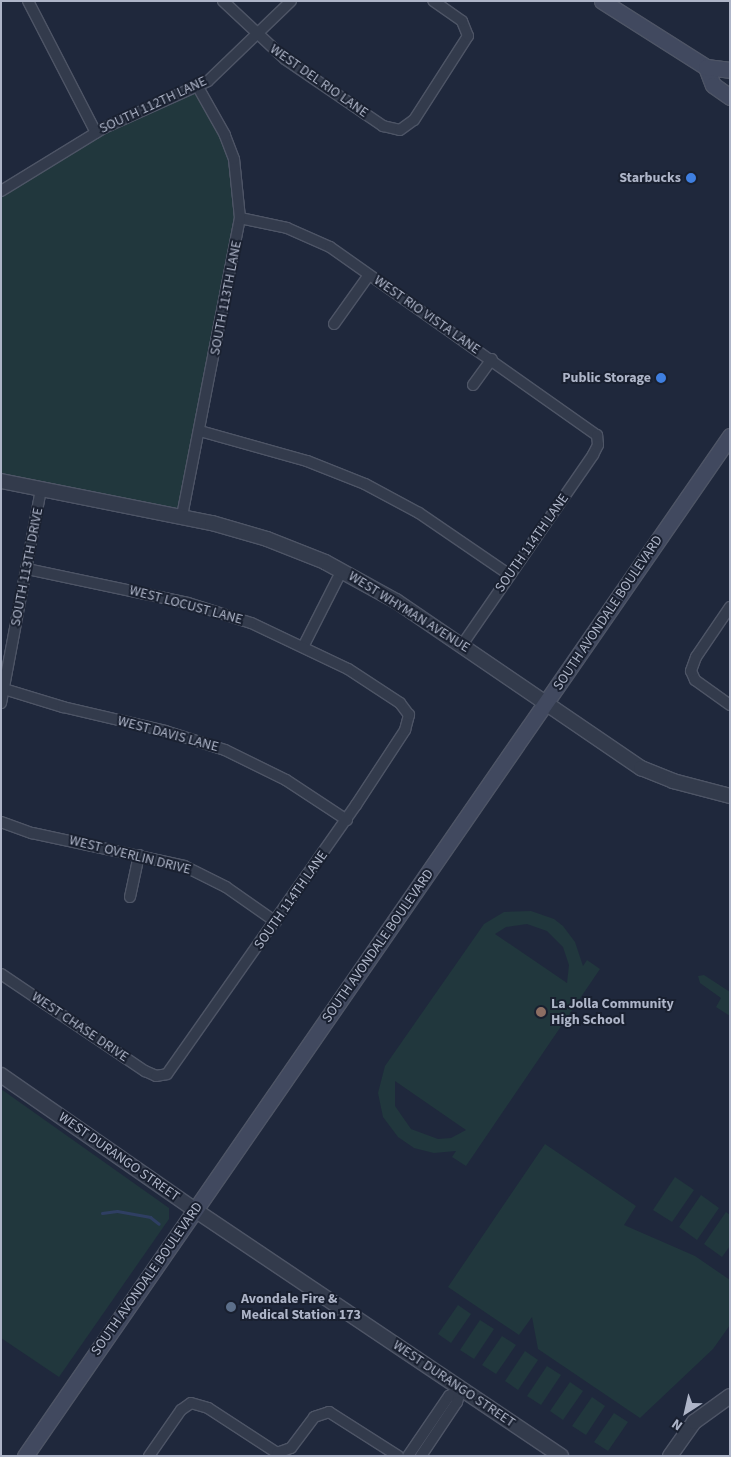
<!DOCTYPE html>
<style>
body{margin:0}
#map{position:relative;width:731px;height:1457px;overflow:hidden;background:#1f283c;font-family:"Source Sans 3",sans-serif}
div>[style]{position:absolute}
.green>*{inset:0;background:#21373d}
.stream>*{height:3px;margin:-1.5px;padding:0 1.5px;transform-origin:1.5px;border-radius:1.5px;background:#2f3f63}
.roads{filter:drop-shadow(1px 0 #4e5566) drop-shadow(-1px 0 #4e5566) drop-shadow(0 1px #4e5566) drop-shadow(0 -1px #4e5566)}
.minor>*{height:10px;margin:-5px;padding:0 5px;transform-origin:5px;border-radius:5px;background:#333b4c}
.tertiary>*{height:14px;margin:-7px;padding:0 7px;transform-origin:7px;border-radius:7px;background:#333b4c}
.secondary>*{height:15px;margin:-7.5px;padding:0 7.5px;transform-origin:7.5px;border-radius:7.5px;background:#41495f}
.dots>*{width:14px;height:14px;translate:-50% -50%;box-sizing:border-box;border:2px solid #192030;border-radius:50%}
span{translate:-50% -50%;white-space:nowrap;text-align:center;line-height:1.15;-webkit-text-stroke:4px #192030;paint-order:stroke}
.street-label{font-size:14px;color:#aeb5c8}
.poi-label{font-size:14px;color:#aeb5c8;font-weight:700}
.right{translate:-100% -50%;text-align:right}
.left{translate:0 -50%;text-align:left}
.frame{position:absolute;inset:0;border:2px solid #aeb5c8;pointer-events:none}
.north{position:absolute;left:661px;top:1387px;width:50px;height:50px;-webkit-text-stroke:4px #192030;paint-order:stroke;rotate:215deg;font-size:14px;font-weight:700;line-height:20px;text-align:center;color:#aeb5c8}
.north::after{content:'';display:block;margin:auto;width:18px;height:22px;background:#aeb5c8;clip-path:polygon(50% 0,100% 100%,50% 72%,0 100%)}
</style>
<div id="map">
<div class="green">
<div style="clip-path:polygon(198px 87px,225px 135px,240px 197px,182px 516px,1px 481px,1px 191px,83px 140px)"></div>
<div style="clip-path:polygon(evenodd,531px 911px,554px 919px,563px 926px,575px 942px,583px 966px,587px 960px,600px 969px,466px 1166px,452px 1157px,456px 1151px,434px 1153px,414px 1148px,398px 1137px,383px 1117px,378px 1093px,385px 1066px,484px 924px,504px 912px,531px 911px,527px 924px,547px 931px,563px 947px,569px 965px,567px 983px,495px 934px,506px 927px,527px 924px,531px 911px,395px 1081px,466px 1130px,451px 1138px,438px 1139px,411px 1129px,395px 1106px,395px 1081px)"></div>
<div style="clip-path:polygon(704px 975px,730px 992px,730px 1016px,716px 1007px,721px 998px,700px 983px,698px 976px)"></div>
<div style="clip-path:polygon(1px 1089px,169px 1208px,169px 1219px,59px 1377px,1px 1338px)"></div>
<div style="clip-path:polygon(545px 1144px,636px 1206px,624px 1225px,695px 1256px,730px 1280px,730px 1325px,713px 1349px,640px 1418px,538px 1349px,532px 1317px,519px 1335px,448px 1287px)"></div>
<div style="clip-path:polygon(675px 1177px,694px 1190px,672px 1222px,653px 1210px)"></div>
<div style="clip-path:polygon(701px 1195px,719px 1208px,697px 1240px,679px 1227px)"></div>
<div style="clip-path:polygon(726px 1212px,730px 1215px,730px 1246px,722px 1257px,704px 1244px)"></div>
<div style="clip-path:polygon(458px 1305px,471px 1314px,451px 1343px,438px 1334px)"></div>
<div style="clip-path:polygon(480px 1320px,494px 1329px,474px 1359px,460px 1350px)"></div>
<div style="clip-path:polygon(502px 1336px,516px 1345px,496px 1374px,482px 1365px)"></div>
<div style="clip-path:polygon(525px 1351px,538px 1360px,518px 1390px,505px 1381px)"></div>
<div style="clip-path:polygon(547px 1366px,561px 1375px,541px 1405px,527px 1396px)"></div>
<div style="clip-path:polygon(570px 1382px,583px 1391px,563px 1420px,550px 1411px)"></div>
<div style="clip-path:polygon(592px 1397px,605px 1406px,586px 1435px,572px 1426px)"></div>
<div style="clip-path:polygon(614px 1413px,628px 1422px,608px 1451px,594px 1442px)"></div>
</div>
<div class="stream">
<div style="left:102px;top:1213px;width:15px;rotate:-8deg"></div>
<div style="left:117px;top:1211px;width:34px;rotate:10deg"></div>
<div style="left:150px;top:1217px;width:11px;rotate:38deg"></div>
</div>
<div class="roads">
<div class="minor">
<div style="left:28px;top:1px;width:148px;rotate:62.7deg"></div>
<div style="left:223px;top:1px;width:85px;rotate:43.1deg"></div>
<div style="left:285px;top:59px;width:119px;rotate:34.4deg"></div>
<div style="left:383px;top:126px;width:17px;rotate:13deg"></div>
<div style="left:400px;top:130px;width:17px;rotate:-36deg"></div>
<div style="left:414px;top:120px;width:100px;rotate:-57.3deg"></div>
<div style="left:468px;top:36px;width:16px;rotate:-112deg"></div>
<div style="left:462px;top:21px;width:35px;rotate:-145deg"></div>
<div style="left:1px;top:191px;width:121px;rotate:-31.5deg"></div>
<div style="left:104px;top:128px;width:114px;rotate:-24.3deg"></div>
<div style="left:208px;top:81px;width:115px;rotate:-43.9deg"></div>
<div style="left:240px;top:218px;width:48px;rotate:12deg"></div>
<div style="left:287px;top:228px;width:47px;rotate:23.8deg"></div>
<div style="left:330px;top:247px;width:327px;rotate:35.2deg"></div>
<div style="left:597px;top:435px;width:10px;rotate:84deg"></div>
<div style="left:598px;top:445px;width:11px;rotate:117deg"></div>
<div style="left:593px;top:455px;width:231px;rotate:124.6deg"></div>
<div style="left:334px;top:324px;width:60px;rotate:-54.5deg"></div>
<div style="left:473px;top:385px;width:32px;rotate:-54deg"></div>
<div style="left:200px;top:431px;width:111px;rotate:15.7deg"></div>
<div style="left:307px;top:461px;width:62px;rotate:21.6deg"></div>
<div style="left:365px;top:484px;width:61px;rotate:28.2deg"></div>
<div style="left:419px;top:513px;width:110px;rotate:34.3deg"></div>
<div style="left:182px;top:516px;width:304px;rotate:-79deg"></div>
<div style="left:240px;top:218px;width:59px;rotate:-95.8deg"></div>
<div style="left:234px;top:159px;width:26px;rotate:-111deg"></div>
<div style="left:225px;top:135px;width:55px;rotate:-119.4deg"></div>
<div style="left:730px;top:607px;width:60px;rotate:124.2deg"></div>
<div style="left:696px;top:657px;width:15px;rotate:110deg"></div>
<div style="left:691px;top:671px;width:10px;rotate:66deg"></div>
<div style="left:695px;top:680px;width:43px;rotate:35.5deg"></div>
<div style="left:304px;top:645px;width:84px;rotate:-63.1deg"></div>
<div style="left:4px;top:689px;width:62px;rotate:17deg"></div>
<div style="left:63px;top:707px;width:105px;rotate:13.2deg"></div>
<div style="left:165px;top:731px;width:63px;rotate:17.6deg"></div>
<div style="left:225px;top:750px;width:68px;rotate:26.2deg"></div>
<div style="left:286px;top:780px;width:73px;rotate:33.3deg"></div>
<div style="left:1px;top:703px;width:218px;rotate:-79.4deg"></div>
<div style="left:1px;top:822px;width:33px;rotate:20deg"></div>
<div style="left:32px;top:833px;width:156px;rotate:12.2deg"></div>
<div style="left:184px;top:866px;width:47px;rotate:26.6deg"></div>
<div style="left:226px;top:887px;width:61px;rotate:35deg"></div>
<div style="left:130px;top:897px;width:43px;rotate:-77.9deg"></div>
<div style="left:1px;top:974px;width:174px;rotate:34deg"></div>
<div style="left:145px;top:1071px;width:12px;rotate:24deg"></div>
<div style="left:156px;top:1076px;width:11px;rotate:-10deg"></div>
<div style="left:167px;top:1074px;width:329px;rotate:-54.9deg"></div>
<div style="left:356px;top:805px;width:90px;rotate:-56.8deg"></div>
<div style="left:405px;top:730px;width:16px;rotate:-75deg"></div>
<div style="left:409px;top:715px;width:15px;rotate:-127deg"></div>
<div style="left:400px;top:703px;width:62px;rotate:-146.8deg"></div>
<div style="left:348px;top:669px;width:107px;rotate:-154.6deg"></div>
<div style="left:251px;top:623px;width:66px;rotate:-162.4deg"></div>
<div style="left:188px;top:603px;width:165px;rotate:-168.1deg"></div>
<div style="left:149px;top:1456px;width:56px;rotate:-55.2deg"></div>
<div style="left:181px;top:1410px;width:12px;rotate:-35deg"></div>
<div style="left:191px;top:1403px;width:18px;rotate:16deg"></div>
<div style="left:208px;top:1408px;width:82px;rotate:33.1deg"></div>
<div style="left:277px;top:1453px;width:15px;rotate:-20deg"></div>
<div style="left:291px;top:1448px;width:39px;rotate:-53deg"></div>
<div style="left:314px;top:1417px;width:16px;rotate:-18deg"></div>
<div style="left:329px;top:1412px;width:82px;rotate:32.5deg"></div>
<div style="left:408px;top:1456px;width:73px;rotate:-55.7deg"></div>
<div style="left:449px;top:1396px;width:14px;rotate:-30deg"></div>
<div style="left:461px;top:1389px;width:14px;rotate:107deg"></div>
<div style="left:457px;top:1402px;width:65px;rotate:123.7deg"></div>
</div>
<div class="tertiary">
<div style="left:1px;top:481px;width:215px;rotate:11.3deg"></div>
<div style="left:212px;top:523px;width:57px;rotate:16.2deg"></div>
<div style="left:267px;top:539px;width:62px;rotate:21.6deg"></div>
<div style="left:325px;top:562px;width:81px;rotate:28.8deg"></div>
<div style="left:396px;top:601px;width:297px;rotate:34.3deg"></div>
<div style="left:641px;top:768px;width:35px;rotate:22deg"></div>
<div style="left:673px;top:781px;width:59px;rotate:14.7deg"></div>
<div style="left:1px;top:1075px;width:236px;rotate:34.8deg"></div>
<div style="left:195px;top:1210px;width:441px;rotate:33.9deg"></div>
<div style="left:670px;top:1456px;width:42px;rotate:-54.8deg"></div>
<div style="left:694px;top:1422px;width:44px;rotate:-35.8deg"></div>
</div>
<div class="secondary">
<div style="left:602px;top:1px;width:123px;rotate:32.4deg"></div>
<div style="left:706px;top:67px;width:19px;rotate:69deg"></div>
<div style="left:713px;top:85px;width:21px;rotate:35deg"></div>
<div style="left:706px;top:67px;width:24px;rotate:7deg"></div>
<div style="left:25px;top:1456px;width:1240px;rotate:-55.35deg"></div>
</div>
</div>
<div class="dots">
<div style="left:691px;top:178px;background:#3f7fe0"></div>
<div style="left:661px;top:378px;background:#3f7fe0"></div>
<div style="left:541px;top:1012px;background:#8d6e63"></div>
<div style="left:231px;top:1307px;background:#5c6f8a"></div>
</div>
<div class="street-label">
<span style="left:319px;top:81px;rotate:35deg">WEST DEL RIO LANE</span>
<span style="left:153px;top:105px;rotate:-25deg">SOUTH 112TH LANE</span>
<span style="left:226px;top:298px;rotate:-79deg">SOUTH 113TH LANE</span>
<span style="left:427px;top:315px;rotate:35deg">WEST RIO VISTA LANE</span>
<span style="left:532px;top:543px;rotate:-55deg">SOUTH 114TH LANE</span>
<span style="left:27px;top:567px;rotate:-79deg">SOUTH 113TH DRIVE</span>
<span style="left:186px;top:605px;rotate:15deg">WEST LOCUST LANE</span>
<span style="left:409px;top:612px;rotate:32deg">WEST WHYMAN AVENUE</span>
<span style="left:608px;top:613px;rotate:-56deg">SOUTH AVONDALE BOULEVARD</span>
<span style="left:168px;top:734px;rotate:15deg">WEST DAVIS LANE</span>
<span style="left:130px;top:855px;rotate:14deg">WEST OVERLIN DRIVE</span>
<span style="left:291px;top:900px;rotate:-55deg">SOUTH 114TH LANE</span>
<span style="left:378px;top:946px;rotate:-55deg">SOUTH AVONDALE BOULEVARD</span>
<span style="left:80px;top:1027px;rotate:34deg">WEST CHASE DRIVE</span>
<span style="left:119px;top:1157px;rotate:35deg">WEST DURANGO STREET</span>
<span style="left:147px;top:1279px;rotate:-55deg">SOUTH AVONDALE BOULEVARD</span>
<span style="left:454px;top:1384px;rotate:34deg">WEST DURANGO STREET</span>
</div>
<div class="poi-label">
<span class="right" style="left:681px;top:178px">Starbucks</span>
<span class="right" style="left:651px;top:378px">Public Storage</span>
<span class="left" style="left:551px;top:1012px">La Jolla Community<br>High School</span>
<span class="left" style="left:241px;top:1307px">Avondale Fire &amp;<br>Medical Station 173</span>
</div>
<div class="frame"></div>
<div class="north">N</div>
</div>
